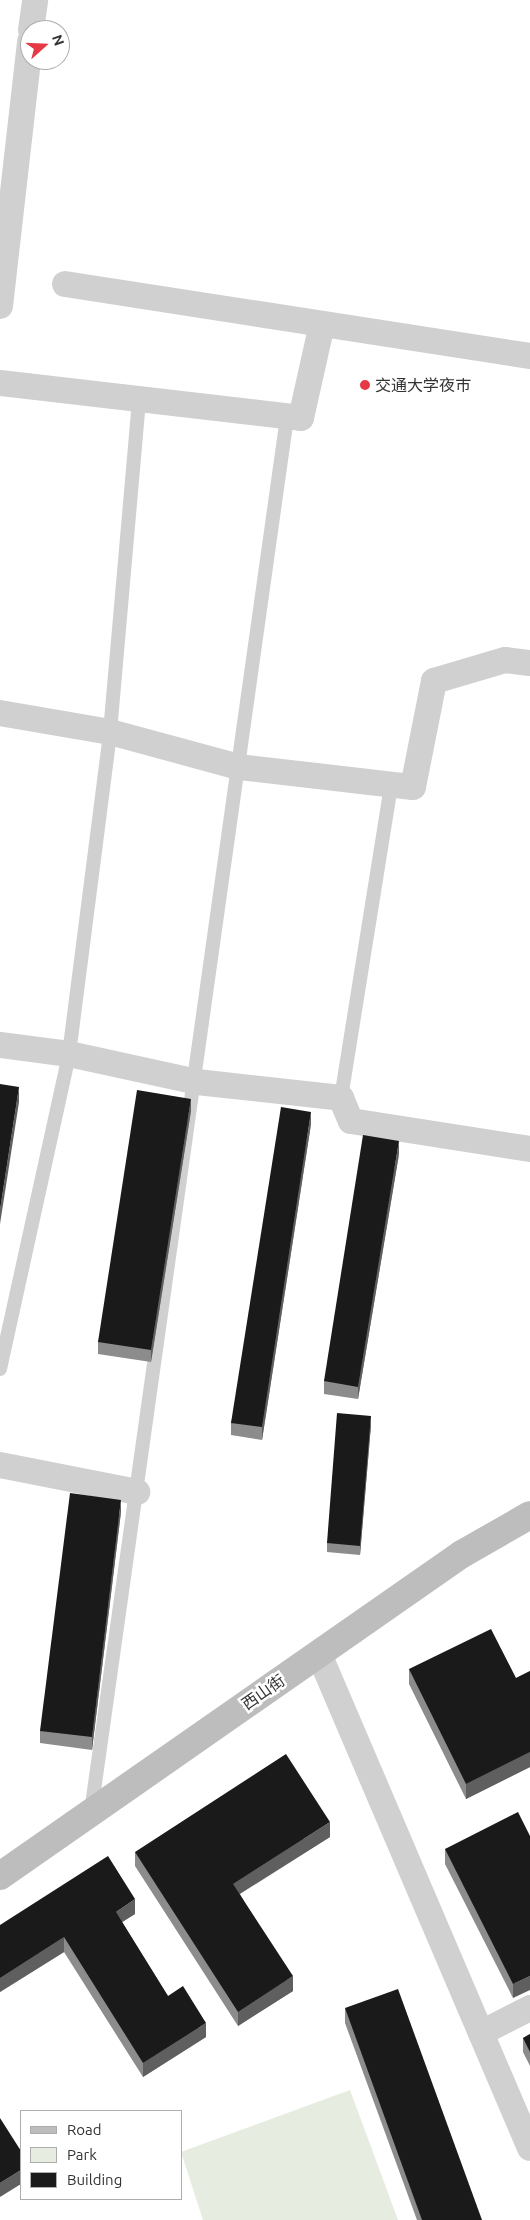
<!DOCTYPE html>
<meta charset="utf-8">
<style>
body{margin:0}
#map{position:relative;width:530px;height:2220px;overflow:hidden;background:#fff;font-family:Ubuntu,"Noto Sans SC",sans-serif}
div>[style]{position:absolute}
.green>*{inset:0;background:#e6ecdf}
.lane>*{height:14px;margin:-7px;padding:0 7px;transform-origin:7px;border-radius:7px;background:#d0d0d0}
.street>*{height:26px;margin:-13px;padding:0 13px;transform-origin:13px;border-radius:13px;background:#d0d0d0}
.secondary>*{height:28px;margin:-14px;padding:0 14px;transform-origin:14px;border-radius:14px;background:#bdbdbd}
.wall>*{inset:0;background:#8c8c8c}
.shaded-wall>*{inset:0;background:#5f5f5f}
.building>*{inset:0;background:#1a1a1a}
.dots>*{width:14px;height:14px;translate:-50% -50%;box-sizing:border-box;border:2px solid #fff;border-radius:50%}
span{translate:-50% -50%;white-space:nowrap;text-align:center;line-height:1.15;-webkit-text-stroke:5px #fff;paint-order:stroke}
.poi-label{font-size:16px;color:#333}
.left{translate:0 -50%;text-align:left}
.street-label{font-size:16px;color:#333}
.legend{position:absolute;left:20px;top:2110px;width:162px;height:90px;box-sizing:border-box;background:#fff;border:1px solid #adadad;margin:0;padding:6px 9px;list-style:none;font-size:15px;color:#333}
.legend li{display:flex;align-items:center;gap:10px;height:25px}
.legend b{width:25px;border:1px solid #adadad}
.north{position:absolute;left:20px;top:20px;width:50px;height:50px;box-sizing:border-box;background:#fff;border:1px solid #adadad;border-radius:50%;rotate:70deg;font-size:14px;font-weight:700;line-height:20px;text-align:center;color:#333}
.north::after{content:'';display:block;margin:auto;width:18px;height:22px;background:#e63946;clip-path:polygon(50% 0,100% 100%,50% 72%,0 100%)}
</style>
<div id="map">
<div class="green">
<div style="clip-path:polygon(350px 2090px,398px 2220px,203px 2220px,181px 2152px)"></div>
</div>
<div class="lane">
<div style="left:341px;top:1098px;width:317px;rotate:-80.9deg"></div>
<div style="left:0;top:1369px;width:322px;rotate:-77.6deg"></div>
<div style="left:69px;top:1054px;width:325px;rotate:-82.7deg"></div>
<div style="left:110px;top:732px;width:333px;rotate:-85deg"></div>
<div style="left:91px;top:1812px;width:1409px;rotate:-82deg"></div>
</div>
<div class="street">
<div style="left:31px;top:30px;width:30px;rotate:-82deg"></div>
<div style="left:65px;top:284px;width:471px;rotate:8.8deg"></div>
<div style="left:0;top:306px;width:267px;rotate:-83.5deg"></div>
<div style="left:0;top:383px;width:303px;rotate:6.6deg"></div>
<div style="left:301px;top:418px;width:96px;rotate:-77.4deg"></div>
<div style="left:0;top:713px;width:112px;rotate:9.8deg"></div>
<div style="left:110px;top:732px;width:134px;rotate:15.2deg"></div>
<div style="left:239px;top:767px;width:175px;rotate:6.6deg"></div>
<div style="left:413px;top:787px;width:108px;rotate:-78.8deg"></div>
<div style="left:434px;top:681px;width:74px;rotate:-16.5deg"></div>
<div style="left:505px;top:660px;width:25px;rotate:7deg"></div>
<div style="left:0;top:1045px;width:70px;rotate:7.4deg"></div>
<div style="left:69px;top:1054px;width:131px;rotate:12.3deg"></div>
<div style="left:197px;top:1082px;width:145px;rotate:6.3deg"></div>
<div style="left:341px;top:1098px;width:25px;rotate:67deg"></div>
<div style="left:351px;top:1121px;width:181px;rotate:8.9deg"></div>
<div style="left:0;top:1465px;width:140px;rotate:11.1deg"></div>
<div style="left:319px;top:1654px;width:537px;rotate:66.87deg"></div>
<div style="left:481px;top:2033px;width:55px;rotate:-27deg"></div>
</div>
<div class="secondary">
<div style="left:0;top:1876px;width:563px;rotate:-34.88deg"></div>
<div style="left:462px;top:1554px;width:78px;rotate:-29.8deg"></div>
</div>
<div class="wall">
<div style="clip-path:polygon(191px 1111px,151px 1362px,98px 1354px,98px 1342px)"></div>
<div style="clip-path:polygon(311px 1124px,262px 1440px,231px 1435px,231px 1423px)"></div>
<div style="clip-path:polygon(399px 1154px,358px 1399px,324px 1394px,324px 1381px)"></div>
<div style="clip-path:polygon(371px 1425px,360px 1555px,327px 1552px,327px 1543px)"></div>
<div style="clip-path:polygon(121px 1512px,92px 1750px,40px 1743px,40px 1731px)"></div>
<div style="clip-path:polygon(409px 1669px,516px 1678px,530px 1671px,530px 1767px,466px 1799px,409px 1684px)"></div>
<div style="clip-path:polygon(530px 1836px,513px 1998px,445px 1864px,445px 1849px)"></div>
<div style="clip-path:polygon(330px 1837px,240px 1894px,293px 1991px,238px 2026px,135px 1866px,135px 1852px)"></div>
<div style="clip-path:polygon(135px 1914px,122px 1922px,168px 1996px,206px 2037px,143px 2077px,64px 1952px,0 1992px,0 1925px)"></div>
<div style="clip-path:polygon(345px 2008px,482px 2220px,417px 2220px,345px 2023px)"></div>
<div style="clip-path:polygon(530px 2034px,530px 2066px,523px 2052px,523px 2038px)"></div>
</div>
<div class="shaded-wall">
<div style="clip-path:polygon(19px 1087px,19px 1102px,0 1224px,0 1210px)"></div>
<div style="clip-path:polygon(191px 1099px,191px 1111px,151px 1362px,151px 1350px)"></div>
<div style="clip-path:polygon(311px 1112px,311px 1124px,262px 1440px,262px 1427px)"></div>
<div style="clip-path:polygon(399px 1141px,399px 1154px,358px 1399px,358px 1387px)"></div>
<div style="clip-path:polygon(371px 1416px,371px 1425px,360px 1555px,360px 1546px)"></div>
<div style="clip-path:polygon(121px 1500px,121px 1512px,92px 1750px,92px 1737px)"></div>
<div style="clip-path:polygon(530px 1752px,530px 1767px,466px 1799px,466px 1784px)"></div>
<div style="clip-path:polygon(330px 1822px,330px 1837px,233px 1898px,233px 1884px)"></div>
<div style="clip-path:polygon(135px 1899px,135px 1914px,116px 1926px,116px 1912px)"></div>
<div style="clip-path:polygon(64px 1937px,64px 1952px,0 1992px,0 1978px)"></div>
<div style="clip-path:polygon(293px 1976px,293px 1991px,238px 2026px,238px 2012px)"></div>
<div style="clip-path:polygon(530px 1976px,530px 1990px,513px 1998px,513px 1984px)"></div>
<div style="clip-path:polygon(206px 2023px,206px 2037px,143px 2077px,143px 2063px)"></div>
<div style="clip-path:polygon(21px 2170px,21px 2184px,0 2197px,0 2183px)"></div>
</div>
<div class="building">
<div style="clip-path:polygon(0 1084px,19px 1087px,0 1210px)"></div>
<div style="clip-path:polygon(137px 1090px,191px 1099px,151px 1350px,98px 1342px)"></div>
<div style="clip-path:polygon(281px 1107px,311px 1112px,262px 1427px,231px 1423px)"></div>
<div style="clip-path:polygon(363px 1135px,399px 1141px,358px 1387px,324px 1381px)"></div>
<div style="clip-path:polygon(337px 1413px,371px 1416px,360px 1546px,327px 1543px)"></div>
<div style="clip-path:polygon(70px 1493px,121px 1500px,92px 1737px,40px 1731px)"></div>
<div style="clip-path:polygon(491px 1629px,516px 1678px,530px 1671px,530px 1752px,466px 1784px,409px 1669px)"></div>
<div style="clip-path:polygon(286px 1754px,330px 1822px,233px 1884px,293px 1976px,238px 2012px,135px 1852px)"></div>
<div style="clip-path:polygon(518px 1812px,530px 1836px,530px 1976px,513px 1984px,445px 1849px)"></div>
<div style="clip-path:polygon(108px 1856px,135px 1899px,116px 1912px,168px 1996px,183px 1986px,206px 2023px,143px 2063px,64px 1937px,0 1978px,0 1925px)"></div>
<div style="clip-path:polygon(398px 1989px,482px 2220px,422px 2220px,345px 2008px)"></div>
<div style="clip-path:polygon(530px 2034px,530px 2052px,523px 2038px)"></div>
<div style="clip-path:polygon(0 2118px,21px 2151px,21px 2170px,0 2183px)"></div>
</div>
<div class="dots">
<div style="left:365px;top:385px;background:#e63946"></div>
</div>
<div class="poi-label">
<span class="left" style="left:375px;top:385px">交通大学夜巿</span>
</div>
<div class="street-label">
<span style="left:263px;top:1692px;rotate:-35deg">西山街</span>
</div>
<ul class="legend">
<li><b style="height:6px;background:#bdbdbd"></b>Road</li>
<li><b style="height:14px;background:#e6ecdf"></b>Park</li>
<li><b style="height:14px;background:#1a1a1a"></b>Building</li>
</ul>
<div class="north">N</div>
</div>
